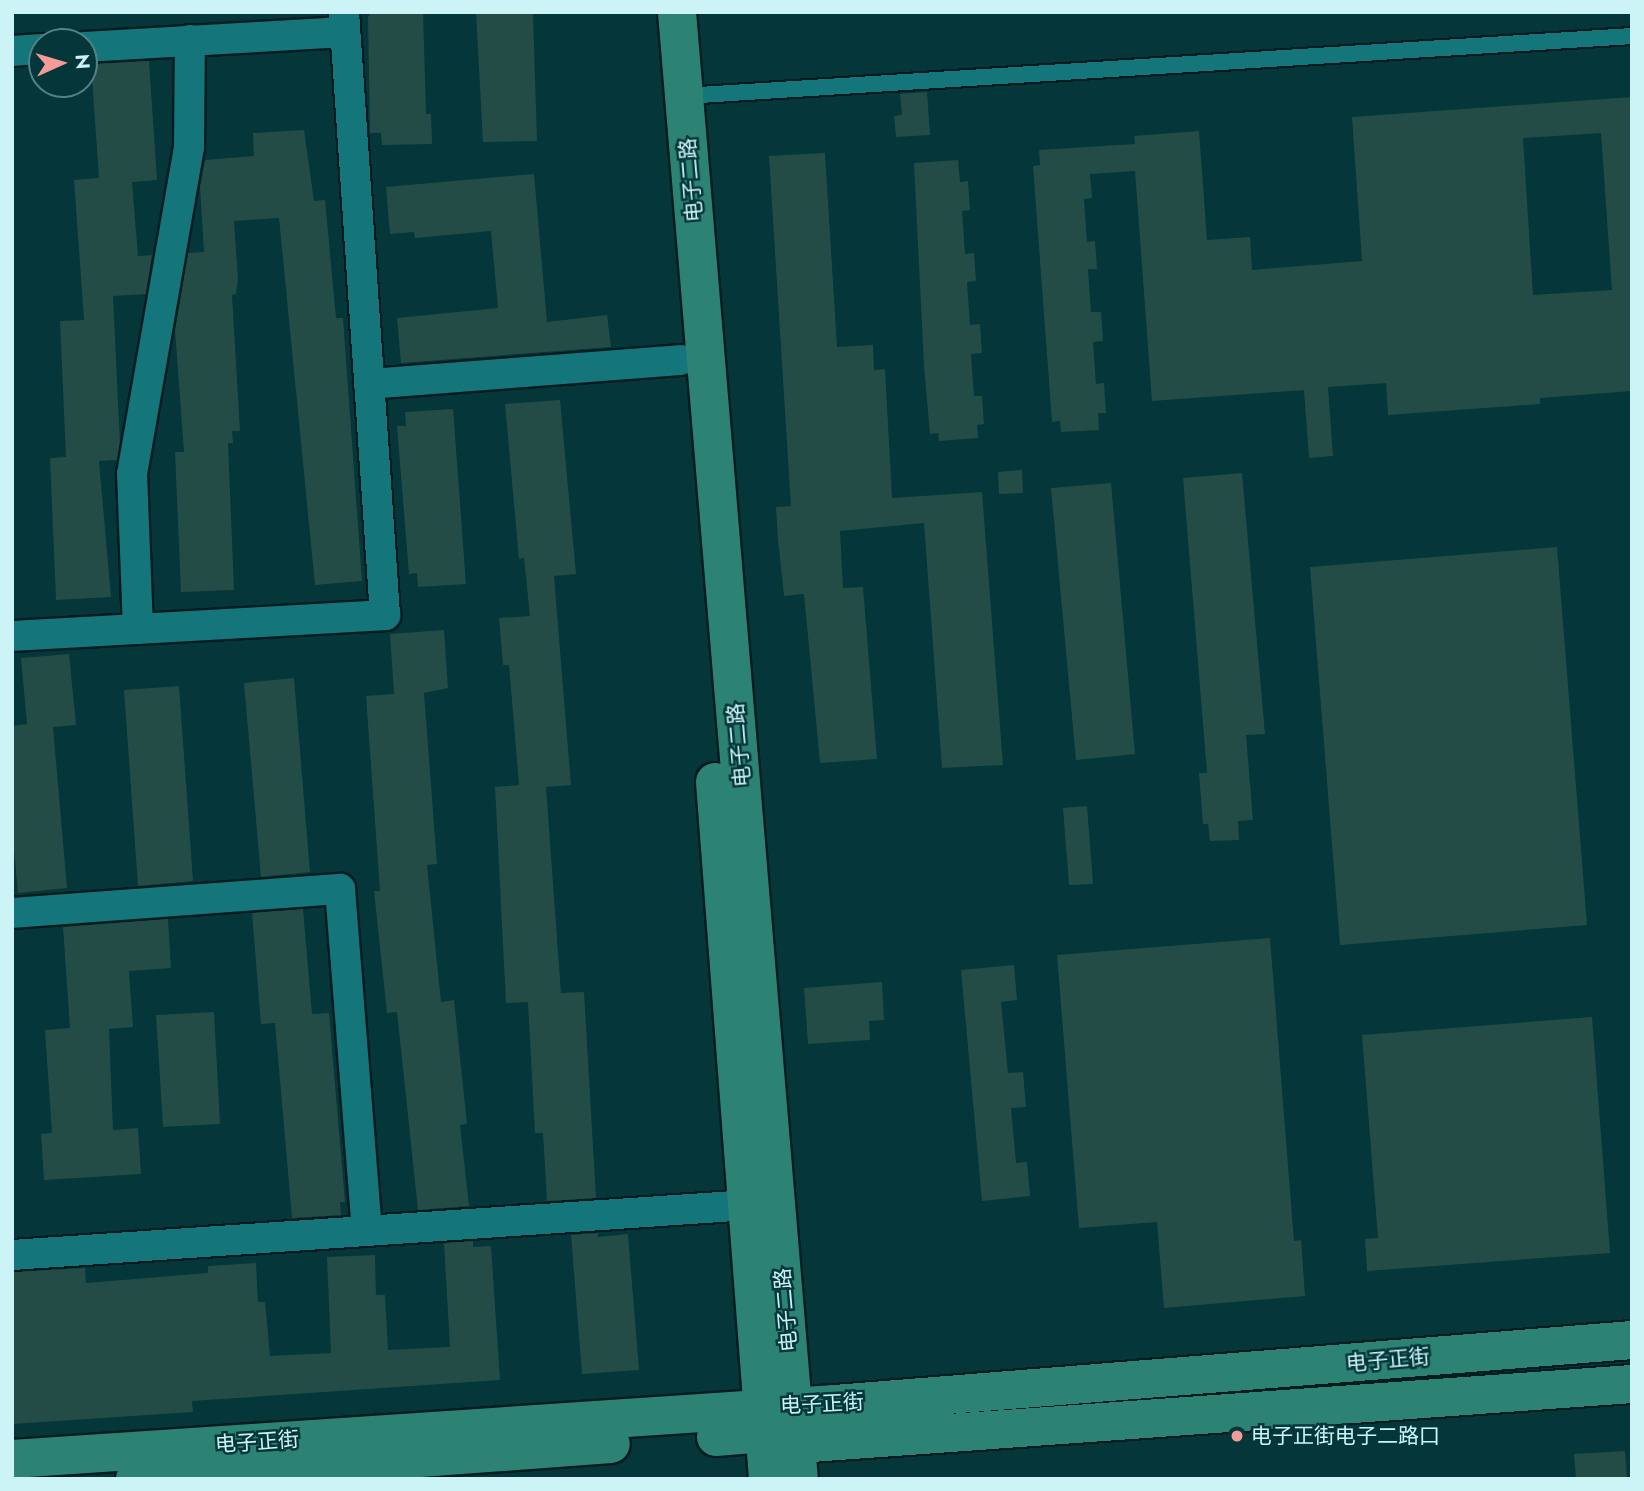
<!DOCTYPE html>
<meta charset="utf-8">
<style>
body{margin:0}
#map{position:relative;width:1644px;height:1491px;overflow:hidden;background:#04363a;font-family:Jost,"Noto Sans SC",sans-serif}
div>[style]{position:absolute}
.building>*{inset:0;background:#234c46}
.roads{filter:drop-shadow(2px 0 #011b1e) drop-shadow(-2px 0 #011b1e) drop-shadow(0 2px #011b1e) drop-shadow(0 -2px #011b1e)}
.service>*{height:16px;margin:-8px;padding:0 8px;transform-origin:8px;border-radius:8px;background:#14757b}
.minor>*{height:30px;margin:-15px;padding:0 15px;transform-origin:15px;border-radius:15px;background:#14757b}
.secondary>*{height:38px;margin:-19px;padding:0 19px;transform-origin:19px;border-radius:19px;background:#2c8373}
.dots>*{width:19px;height:19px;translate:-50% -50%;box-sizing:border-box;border:4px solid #04363a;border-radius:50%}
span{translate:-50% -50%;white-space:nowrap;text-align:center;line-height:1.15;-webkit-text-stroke:5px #04363a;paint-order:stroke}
.street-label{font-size:21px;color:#ccf4f7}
.poi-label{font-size:21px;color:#ccf4f7}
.left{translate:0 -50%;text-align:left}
.frame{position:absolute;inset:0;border:14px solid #ccf4f7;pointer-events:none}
.north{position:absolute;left:28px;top:28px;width:70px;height:70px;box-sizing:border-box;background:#04363a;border:2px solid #548286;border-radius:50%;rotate:86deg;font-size:19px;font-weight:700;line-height:28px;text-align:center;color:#ccf4f7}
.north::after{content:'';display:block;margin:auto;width:24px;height:32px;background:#f59b97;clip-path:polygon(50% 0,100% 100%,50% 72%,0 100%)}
</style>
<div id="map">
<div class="building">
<div style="clip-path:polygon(372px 12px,423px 12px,426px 114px,431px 114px,432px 144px,382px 145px,381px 133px,370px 133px,368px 17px)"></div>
<div style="clip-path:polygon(476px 12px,533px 14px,537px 141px,483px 142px)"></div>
<div style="clip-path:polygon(149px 61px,157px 180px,132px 182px,138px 256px,152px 255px,146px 294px,113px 296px,120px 444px,117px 460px,99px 461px,111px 597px,56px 600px,50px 458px,66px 457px,60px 321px,84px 320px,74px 180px,99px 178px,91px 64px)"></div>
<div style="clip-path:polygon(927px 92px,930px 135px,896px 137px,894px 116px,902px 115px,900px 94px)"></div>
<div style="clip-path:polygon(evenodd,1632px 97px,1632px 391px,1540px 398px,1540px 404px,1388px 415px,1386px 383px,1328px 387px,1333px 456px,1309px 458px,1304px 390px,1152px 401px,1135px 171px,1090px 174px,1092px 198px,1084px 199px,1087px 242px,1095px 241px,1097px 269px,1088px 269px,1091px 312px,1101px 312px,1103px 341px,1093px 342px,1096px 384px,1104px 383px,1106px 413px,1098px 413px,1099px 430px,1061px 432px,1060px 421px,1052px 422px,1033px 166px,1040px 165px,1039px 150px,1135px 144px,1134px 136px,1199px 131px,1207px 240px,1250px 237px,1252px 270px,1362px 261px,1352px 117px,1632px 97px,1601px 133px,1612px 290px,1533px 295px,1523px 138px,1601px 133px)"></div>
<div style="clip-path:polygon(304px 130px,314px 201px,325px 200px,336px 318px,343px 318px,362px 581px,315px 585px,279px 218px,234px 221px,238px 279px,236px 294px,232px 295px,240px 431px,232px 431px,233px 443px,228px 443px,234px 590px,181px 592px,175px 452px,184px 452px,175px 330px,188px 253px,204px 252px,200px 187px,205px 160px,254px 156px,253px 133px)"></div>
<div style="clip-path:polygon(825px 153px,837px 347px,873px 345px,874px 370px,885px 369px,892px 498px,982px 492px,1003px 765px,942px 768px,924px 523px,840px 531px,843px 588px,863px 587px,877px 759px,820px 763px,804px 594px,784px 596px,778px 540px,776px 507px,791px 506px,769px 156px)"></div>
<div style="clip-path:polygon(958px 160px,960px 182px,968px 181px,970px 210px,962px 211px,965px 254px,974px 253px,976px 281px,967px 282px,970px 325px,980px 324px,982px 353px,971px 354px,974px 396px,982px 396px,984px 424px,977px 425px,978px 438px,939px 441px,938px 433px,930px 434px,924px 366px,914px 163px)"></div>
<div style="clip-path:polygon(534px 174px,547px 322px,607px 315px,611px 347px,401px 363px,397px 318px,498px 308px,491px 231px,415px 238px,414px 232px,390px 234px,386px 187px)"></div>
<div style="clip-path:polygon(560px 400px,576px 574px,554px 576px,571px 785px,546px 787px,561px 993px,584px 992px,596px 1198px,547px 1201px,543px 1133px,535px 1133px,528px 1002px,506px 1003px,495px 787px,519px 785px,509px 665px,503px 665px,499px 618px,530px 616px,524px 558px,519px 559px,505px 404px)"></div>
<div style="clip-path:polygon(453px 409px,466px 584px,418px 587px,417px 573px,409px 574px,397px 426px,406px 426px,405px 412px)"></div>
<div style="clip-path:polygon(1022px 470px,1023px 493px,999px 494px,998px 472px)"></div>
<div style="clip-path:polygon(1242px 473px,1265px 734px,1246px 735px,1253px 820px,1238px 821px,1239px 840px,1210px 841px,1208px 824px,1203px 824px,1199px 773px,1207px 773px,1183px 478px)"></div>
<div style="clip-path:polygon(1111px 483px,1135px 754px,1076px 760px,1051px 488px)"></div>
<div style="clip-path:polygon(1557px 547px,1587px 925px,1340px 945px,1310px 567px)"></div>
<div style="clip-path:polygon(444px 630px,448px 688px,424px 693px,437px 864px,427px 865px,441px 1002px,454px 1000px,467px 1124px,460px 1125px,469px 1206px,418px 1210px,397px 1012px,387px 1013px,374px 891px,380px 891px,366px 696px,394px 694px,390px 634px)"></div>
<div style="clip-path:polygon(69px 654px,76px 725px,53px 727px,67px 888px,18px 893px,12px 828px,12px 726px,27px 724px,21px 658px)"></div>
<div style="clip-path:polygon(294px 678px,310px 872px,261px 877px,244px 683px)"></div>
<div style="clip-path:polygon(179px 686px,193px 881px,138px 886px,124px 690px)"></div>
<div style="clip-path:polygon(1087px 806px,1093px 884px,1069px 885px,1063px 808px)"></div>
<div style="clip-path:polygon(303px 909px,312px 1014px,329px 1013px,345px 1202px,340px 1202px,341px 1215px,292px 1218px,275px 1023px,261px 1024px,252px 913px)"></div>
<div style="clip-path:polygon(168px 919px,171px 968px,129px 971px,133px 1027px,109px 1029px,113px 1130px,138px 1128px,141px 1174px,44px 1180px,41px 1134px,52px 1133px,45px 1030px,70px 1028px,63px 927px)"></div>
<div style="clip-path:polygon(1270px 938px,1294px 1241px,1301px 1240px,1305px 1296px,1164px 1308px,1157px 1222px,1079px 1228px,1057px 955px)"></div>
<div style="clip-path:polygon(1014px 965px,1017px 1000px,1001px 1002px,1008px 1073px,1023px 1072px,1026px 1107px,1011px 1108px,1016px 1163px,1027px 1162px,1030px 1196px,982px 1201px,961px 970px)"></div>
<div style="clip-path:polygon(882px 982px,884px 1020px,869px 1021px,870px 1040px,808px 1044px,804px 988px)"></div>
<div style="clip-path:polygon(214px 1012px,220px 1124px,163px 1127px,156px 1015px)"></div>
<div style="clip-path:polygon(1592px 1017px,1610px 1253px,1367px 1271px,1365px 1239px,1378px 1238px,1362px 1035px)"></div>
<div style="clip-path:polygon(598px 1233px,598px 1237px,628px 1234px,639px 1370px,582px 1374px,571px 1235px)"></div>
<div style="clip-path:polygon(473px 1241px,473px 1247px,491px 1246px,500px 1380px,192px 1401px,193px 1412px,12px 1424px,12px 1272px,85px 1268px,86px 1283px,208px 1273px,208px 1266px,256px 1263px,258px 1302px,265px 1302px,270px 1356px,331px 1353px,327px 1257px,375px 1255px,376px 1295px,385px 1295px,388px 1350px,450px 1347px,444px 1243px)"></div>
<div style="clip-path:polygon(1625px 1451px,1627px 1479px,1576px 1479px,1574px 1454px)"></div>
</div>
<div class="roads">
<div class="service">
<div style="left:684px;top:96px;width:950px;rotate:-3.62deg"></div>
</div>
<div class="minor">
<div style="left:84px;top:47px;width:261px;rotate:-3.3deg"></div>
<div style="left:12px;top:51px;width:30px;rotate:-4deg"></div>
<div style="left:369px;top:384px;width:313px;rotate:-4.4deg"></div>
<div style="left:138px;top:629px;width:155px;rotate:-92.2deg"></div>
<div style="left:132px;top:474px;width:332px;rotate:-80.1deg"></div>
<div style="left:189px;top:147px;width:107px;rotate:-89.5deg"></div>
<div style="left:12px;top:636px;width:374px;rotate:-3.2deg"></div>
<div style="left:385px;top:615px;width:604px;rotate:-93.89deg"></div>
<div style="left:12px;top:913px;width:329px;rotate:-4.2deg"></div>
<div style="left:340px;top:889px;width:343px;rotate:85.5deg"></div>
<div style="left:12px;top:1255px;width:739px;rotate:-3.88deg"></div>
</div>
<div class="secondary">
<div style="left:677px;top:12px;width:1472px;rotate:85.25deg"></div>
<div style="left:715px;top:782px;width:699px;rotate:85.65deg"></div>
<div style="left:716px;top:1437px;width:49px;rotate:-4.7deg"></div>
<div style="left:765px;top:1433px;width:34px;rotate:19deg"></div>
<div style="left:797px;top:1444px;width:837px;rotate:-4.11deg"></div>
<div style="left:12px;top:1459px;width:825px;rotate:-3.82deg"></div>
<div style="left:835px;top:1404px;width:800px;rotate:-4.59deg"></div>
<div style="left:135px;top:1479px;width:477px;rotate:-4.2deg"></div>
</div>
</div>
<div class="dots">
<div style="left:1237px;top:1436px;background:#f59b97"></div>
</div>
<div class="street-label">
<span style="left:691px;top:180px;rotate:-95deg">电子二路</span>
<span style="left:739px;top:745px;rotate:-95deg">电子二路</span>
<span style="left:786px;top:1310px;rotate:-95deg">电子二路</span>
<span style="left:1388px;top:1360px;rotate:-5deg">电子正街</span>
<span style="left:822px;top:1404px;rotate:-3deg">电子正街</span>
<span style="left:257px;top:1442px;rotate:-4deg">电子正街</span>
</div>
<div class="poi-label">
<span class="left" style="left:1251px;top:1436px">电子正街电子二路口</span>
</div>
<div class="frame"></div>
<div class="north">N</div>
</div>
